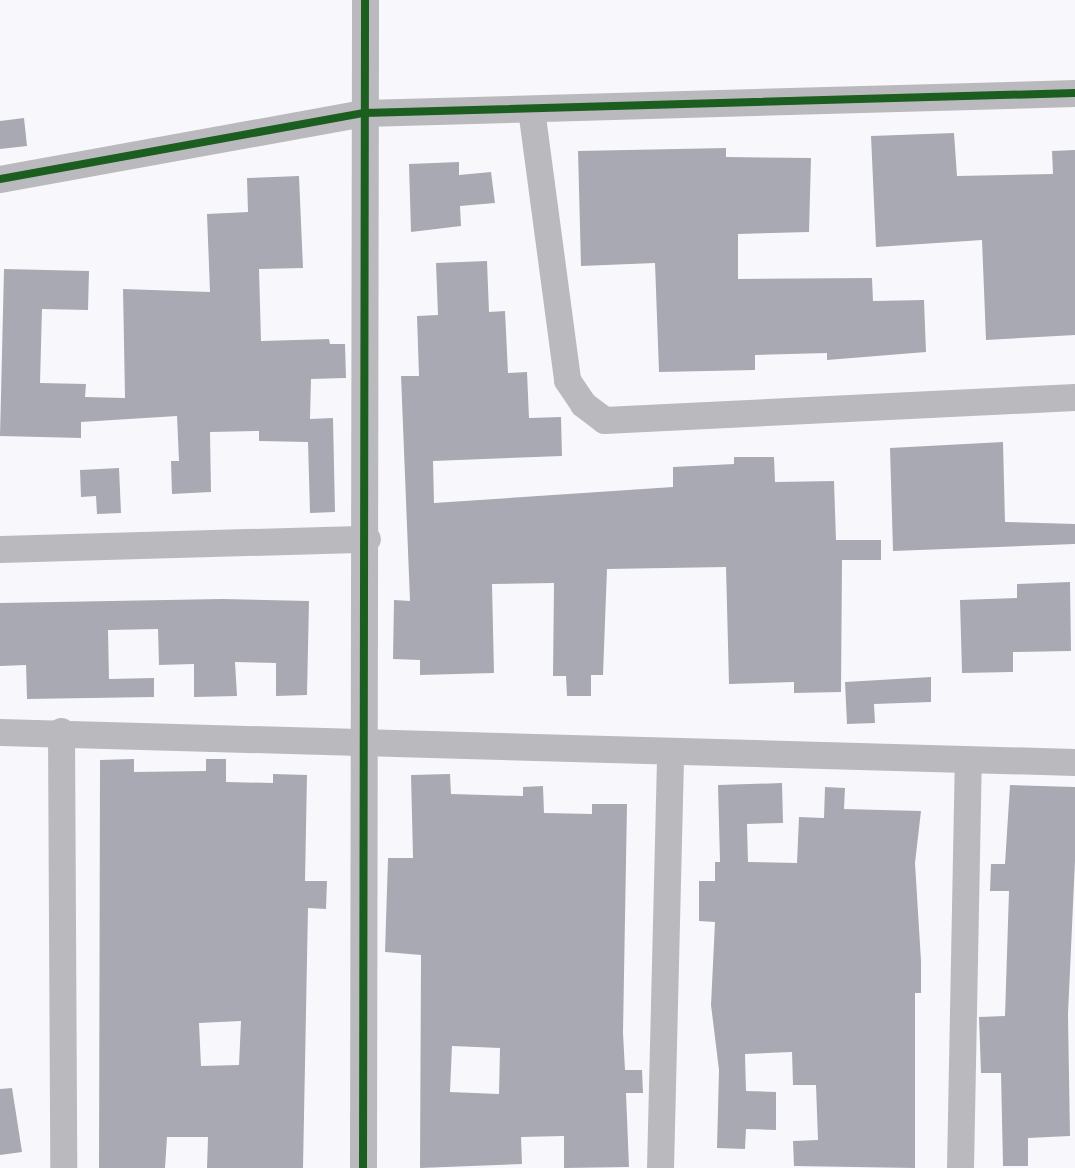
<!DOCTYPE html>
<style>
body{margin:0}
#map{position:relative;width:1075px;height:1168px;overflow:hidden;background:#f8f8fc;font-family:"Space Grotesk",sans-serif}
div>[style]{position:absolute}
.building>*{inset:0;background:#a9a9b3}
.minor>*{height:27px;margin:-13.5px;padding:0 13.5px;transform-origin:13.5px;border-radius:13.5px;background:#bababe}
.cycleway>*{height:8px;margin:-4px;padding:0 4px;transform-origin:4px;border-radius:4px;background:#1b5e20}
span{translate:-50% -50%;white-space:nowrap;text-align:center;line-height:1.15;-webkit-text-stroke:6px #fff;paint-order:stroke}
</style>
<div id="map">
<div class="building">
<div style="clip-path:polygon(24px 118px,27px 146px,0 149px,0 121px)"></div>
<div style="clip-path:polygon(954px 133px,957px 176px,1053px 174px,1052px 151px,1075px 150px,1075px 335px,986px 340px,982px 240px,876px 247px,871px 136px)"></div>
<div style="clip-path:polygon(726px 148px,726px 157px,811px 158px,809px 232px,738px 234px,738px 279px,872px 278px,873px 301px,924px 300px,926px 352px,827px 360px,827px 353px,755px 355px,755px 370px,659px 372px,655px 263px,581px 266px,578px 151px)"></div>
<div style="clip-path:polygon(459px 162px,459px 175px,491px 172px,495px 203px,460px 206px,461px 226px,411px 232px,409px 164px)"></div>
<div style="clip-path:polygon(299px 176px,303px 268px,259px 269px,261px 341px,329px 339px,330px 344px,345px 344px,346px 378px,311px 379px,310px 419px,333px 418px,335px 512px,310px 513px,308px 442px,259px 441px,259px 431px,210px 432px,211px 492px,172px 494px,171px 461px,179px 461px,177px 416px,81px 422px,81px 438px,0 436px,4px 269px,89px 271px,88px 310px,42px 309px,40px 383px,86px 384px,85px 397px,125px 398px,123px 289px,210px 292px,207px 214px,248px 212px,247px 178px)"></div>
<div style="clip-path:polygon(487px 261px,489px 312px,505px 311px,508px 373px,527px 372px,529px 418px,561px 417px,562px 456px,433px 461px,434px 503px,673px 487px,673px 467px,734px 464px,734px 457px,774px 457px,775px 482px,834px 481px,836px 540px,881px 540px,881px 560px,842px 560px,841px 692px,794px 693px,794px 682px,729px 684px,726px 567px,607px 569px,603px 675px,591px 675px,591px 696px,567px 696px,566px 676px,553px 676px,554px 583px,492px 584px,494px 673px,420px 675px,420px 660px,393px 659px,394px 600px,410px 601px,401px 376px,419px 376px,417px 316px,438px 315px,436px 263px)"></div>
<div style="clip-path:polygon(1003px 442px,1005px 522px,1075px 524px,1075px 544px,893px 551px,890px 448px)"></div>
<div style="clip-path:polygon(119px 468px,121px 513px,97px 514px,96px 496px,81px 497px,80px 470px)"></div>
<div style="clip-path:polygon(1070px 582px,1071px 651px,1013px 652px,1013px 672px,962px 673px,960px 600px,1017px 598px,1017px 584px)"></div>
<div style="clip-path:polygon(222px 599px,309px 601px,307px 695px,276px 696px,276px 663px,235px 662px,237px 696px,194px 697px,194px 664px,159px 665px,158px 629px,108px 630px,109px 679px,154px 678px,154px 697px,27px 699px,26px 665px,0 666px,0 603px)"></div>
<div style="clip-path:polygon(931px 677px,931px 702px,874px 704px,875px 723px,847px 724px,845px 682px)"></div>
<div style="clip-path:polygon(evenodd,134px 759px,134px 772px,206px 771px,206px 759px,226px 759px,226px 782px,273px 783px,273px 774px,307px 775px,305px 881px,327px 881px,326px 909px,308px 908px,303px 1168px,207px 1168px,208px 1137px,167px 1137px,165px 1168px,99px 1168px,100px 760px,134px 759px,241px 1021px,239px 1065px,201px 1066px,199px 1023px,241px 1021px)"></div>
<div style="clip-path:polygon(evenodd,450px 774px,451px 794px,523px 796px,523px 787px,543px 786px,544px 813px,592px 814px,592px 804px,627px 804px,623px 1033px,625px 1070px,642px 1070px,643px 1093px,626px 1093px,629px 1167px,564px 1168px,564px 1136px,521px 1137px,522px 1164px,420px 1168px,421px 955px,385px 952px,388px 858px,413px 858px,411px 775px,450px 774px,452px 1046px,500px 1048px,499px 1094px,450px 1092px,452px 1046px)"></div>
<div style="clip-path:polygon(782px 783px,783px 823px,747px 824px,748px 862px,797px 863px,799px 817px,824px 818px,825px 787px,845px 788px,844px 809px,921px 811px,915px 863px,921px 961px,921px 993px,915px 993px,915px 1168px,794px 1166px,793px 1141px,818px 1140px,816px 1085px,793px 1085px,792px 1052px,745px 1054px,746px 1091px,776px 1092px,776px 1130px,746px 1129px,745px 1149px,717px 1148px,719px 1070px,711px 1005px,715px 922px,699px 921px,699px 881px,715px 881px,715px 862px,720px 862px,718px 785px)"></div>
<div style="clip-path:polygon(1010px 785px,1075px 787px,1075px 861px,1068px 1014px,1070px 1136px,1028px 1138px,1028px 1166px,1003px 1166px,1001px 1073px,981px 1073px,979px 1017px,1005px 1016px,1009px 891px,990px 891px,991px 864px,1005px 864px)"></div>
<div style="clip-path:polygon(12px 1088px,22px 1152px,0 1155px,0 1089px)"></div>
</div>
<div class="minor">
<div style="left:531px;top:109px;width:273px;rotate:82.4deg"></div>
<div style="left:567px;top:380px;width:29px;rotate:56deg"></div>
<div style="left:583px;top:404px;width:26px;rotate:37deg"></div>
<div style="left:604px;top:420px;width:472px;rotate:-2.8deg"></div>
<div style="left:0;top:179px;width:370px;rotate:-10.3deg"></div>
<div style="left:364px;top:113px;width:711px;rotate:-1.61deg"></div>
<div style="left:0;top:549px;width:367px;rotate:-1.6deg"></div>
<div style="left:61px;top:731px;width:437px;rotate:89.7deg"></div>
<div style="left:0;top:732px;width:1075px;rotate:1.6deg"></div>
<div style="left:363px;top:1168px;width:1168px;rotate:-89.9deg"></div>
<div style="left:660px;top:1168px;width:414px;rotate:-88.6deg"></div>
<div style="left:960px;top:1168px;width:407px;rotate:-88.9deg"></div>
</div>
<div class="cycleway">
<div style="left:0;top:179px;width:370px;rotate:-10.3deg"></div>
<div style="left:364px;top:113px;width:711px;rotate:-1.61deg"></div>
<div style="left:363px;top:1168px;width:1168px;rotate:-89.9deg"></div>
</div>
</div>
